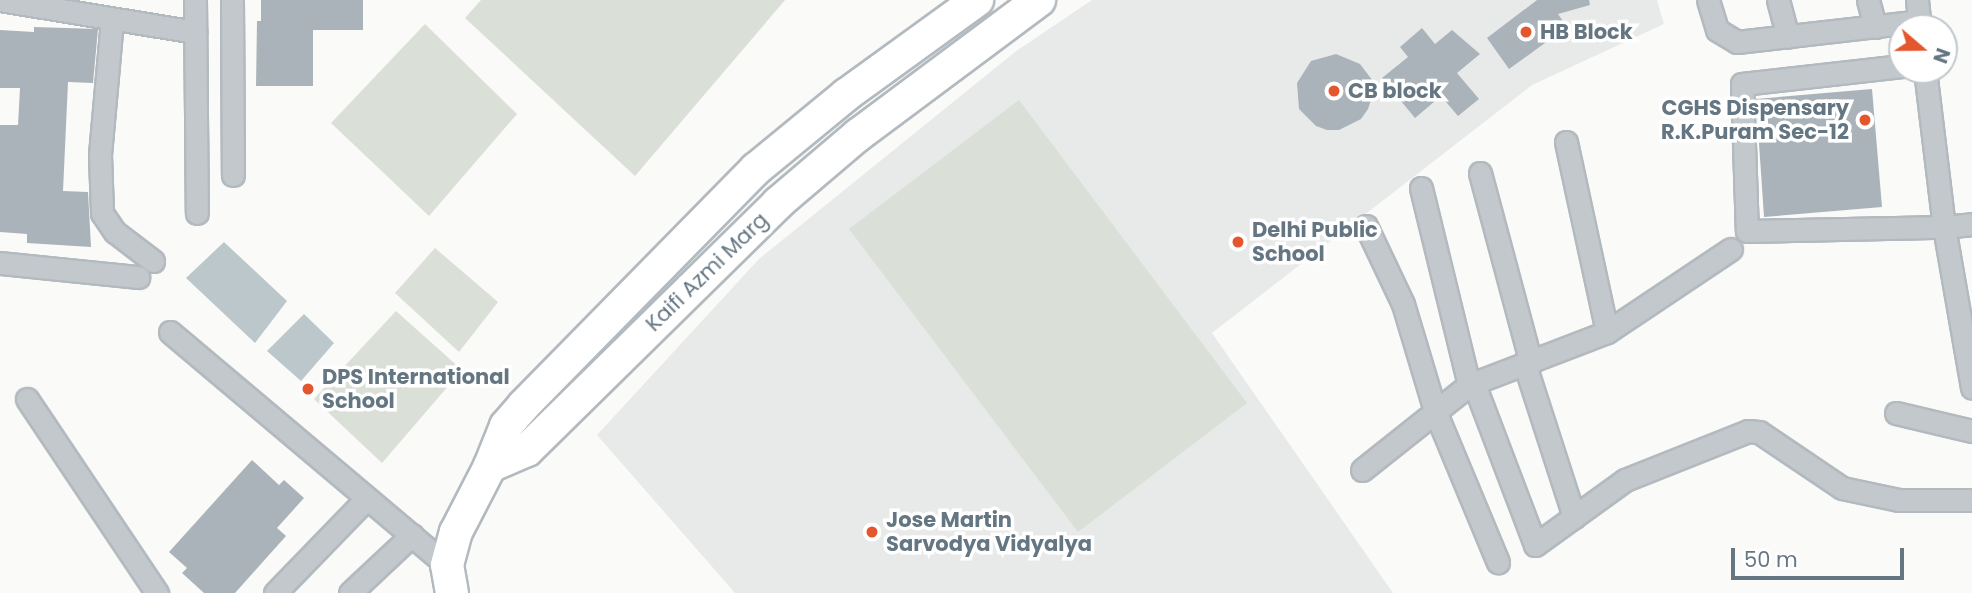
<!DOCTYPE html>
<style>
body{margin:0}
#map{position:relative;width:1972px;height:593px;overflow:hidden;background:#fafaf8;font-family:Poppins,sans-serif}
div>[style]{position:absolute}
.built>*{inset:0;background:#e8e9e9}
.green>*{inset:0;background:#dadfd7}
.water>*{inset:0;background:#bbc7cb}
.building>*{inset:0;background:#aab3b9}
.roads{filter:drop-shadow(2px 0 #b3babf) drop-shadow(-2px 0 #b3babf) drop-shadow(0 2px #b3babf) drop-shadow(0 -2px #b3babf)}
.street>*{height:21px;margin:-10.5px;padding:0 10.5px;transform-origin:10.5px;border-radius:10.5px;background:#c3c8cc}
.secondary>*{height:32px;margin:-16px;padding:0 16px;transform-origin:16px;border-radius:16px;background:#fff}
.dots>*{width:19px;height:19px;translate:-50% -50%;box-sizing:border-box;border:4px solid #fff;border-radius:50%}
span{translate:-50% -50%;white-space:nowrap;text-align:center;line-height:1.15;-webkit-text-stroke:7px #fff;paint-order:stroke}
.poi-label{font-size:21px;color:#657683;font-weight:700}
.left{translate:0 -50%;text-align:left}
.right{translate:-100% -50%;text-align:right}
.street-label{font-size:21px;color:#657683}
.north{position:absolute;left:1888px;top:14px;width:70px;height:70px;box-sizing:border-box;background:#fff;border:2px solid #c1c8cd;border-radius:50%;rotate:110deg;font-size:19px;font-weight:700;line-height:28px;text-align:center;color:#657683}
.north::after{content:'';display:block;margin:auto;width:24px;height:32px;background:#e4572e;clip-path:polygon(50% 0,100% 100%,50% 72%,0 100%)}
.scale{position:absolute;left:1731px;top:548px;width:173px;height:32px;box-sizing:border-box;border:4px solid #657683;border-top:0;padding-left:9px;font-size:21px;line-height:24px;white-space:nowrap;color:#657683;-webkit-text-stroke:5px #fff;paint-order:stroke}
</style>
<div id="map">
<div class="built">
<div style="clip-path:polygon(1092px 0,1657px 0,1664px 24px,1532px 85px,1212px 333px,1393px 593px,735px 593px,597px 435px,759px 259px,1015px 52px)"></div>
</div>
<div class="green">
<div style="clip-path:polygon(481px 0,785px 0,635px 176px,465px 18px)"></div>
<div style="clip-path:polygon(425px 24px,517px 114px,429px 216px,331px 123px)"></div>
<div style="clip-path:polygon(1019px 100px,1247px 403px,1078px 532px,849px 229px)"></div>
<div style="clip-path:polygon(435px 248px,498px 302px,459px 352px,395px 293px)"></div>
<div style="clip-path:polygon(396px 311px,462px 370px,382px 463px,314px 399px)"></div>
</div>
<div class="water">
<div style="clip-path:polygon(224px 242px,287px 301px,255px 343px,186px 278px)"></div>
<div style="clip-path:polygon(304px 314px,334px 343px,301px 381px,267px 351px)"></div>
</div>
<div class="building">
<div style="clip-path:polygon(261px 0,363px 0,363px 30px,313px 30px,313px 86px,256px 86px,257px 21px,261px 21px)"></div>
<div style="clip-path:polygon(1537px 0,1589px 0,1590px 5px,1558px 14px,1567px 27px,1509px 69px,1487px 38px)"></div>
<div style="clip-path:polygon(34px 27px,98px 29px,93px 83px,68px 82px,63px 191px,88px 192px,91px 247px,27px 243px,27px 234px,0 232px,0 125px,18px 125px,20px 88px,0 88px,0 30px,34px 32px)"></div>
<div style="clip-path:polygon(1422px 28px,1435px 44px,1452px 30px,1480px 54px,1457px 73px,1479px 99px,1458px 116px,1441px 96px,1415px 118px,1382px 78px,1408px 57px,1400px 47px)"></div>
<div style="clip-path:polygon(1336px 54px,1360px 64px,1376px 85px,1368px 109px,1361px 119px,1339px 130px,1327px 130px,1316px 126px,1299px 109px,1297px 83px,1311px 61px)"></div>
<div style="clip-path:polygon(1872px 89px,1882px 207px,1764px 217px,1756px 99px)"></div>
<div style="clip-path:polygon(252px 460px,279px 485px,284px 480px,304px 498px,277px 528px,286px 536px,235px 593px,204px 593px,182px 573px,187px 568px,169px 552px)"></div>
</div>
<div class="roads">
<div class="street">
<div style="left:0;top:0;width:198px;rotate:9.3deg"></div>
<div style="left:195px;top:0;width:213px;rotate:89.5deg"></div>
<div style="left:232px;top:0;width:175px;rotate:89.7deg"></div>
<div style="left:1708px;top:0;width:31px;rotate:73deg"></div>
<div style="left:1717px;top:30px;width:23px;rotate:31deg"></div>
<div style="left:1737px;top:42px;width:184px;rotate:-6.5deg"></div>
<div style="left:1778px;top:0;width:38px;rotate:75deg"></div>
<div style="left:1868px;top:0;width:28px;rotate:75deg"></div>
<div style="left:1917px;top:0;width:28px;rotate:84deg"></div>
<div style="left:112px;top:20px;width:136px;rotate:95.1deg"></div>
<div style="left:100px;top:155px;width:58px;rotate:88deg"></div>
<div style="left:102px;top:213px;width:23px;rotate:56deg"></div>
<div style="left:115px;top:232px;width:48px;rotate:37.3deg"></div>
<div style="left:1902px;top:66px;width:161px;rotate:173.6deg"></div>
<div style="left:1742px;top:84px;width:147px;rotate:88.1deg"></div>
<div style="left:1747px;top:231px;width:197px;rotate:-1.2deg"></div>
<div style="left:1944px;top:227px;width:28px;rotate:-6deg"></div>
<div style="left:1925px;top:70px;width:158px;rotate:83.1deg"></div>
<div style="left:1944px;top:227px;width:163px;rotate:80.1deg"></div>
<div style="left:1566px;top:142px;width:194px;rotate:77.8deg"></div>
<div style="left:1480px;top:173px;width:197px;rotate:75deg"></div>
<div style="left:1421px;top:188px;width:203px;rotate:76.3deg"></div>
<div style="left:1366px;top:226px;width:86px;rotate:64.6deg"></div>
<div style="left:1403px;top:304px;width:112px;rotate:73.3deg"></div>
<div style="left:1435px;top:411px;width:164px;rotate:67.4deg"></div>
<div style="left:0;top:263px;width:139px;rotate:5.8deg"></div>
<div style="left:170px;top:332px;width:362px;rotate:40.1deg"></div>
<div style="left:1525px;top:365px;width:160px;rotate:72.1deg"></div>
<div style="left:1474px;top:384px;width:172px;rotate:69.2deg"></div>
<div style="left:1535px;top:545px;width:111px;rotate:-35.8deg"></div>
<div style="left:1625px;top:480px;width:132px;rotate:-21.7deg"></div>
<div style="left:1748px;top:431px;width:11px;rotate:5deg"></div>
<div style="left:1759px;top:432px;width:100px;rotate:34deg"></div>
<div style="left:1842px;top:488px;width:58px;rotate:11.9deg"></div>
<div style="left:1899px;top:500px;width:73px"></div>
<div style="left:27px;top:399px;width:234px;rotate:56.2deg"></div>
<div style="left:1896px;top:413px;width:78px;rotate:13.3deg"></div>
<div style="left:1362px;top:470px;width:137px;rotate:-38.5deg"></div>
<div style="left:1469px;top:385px;width:148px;rotate:-21deg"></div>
<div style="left:1607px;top:332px;width:149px;rotate:-33.8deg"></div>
<div style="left:275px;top:593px;width:132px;rotate:-45.9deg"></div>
<div style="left:350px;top:593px;width:85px;rotate:-43.1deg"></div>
</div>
<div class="secondary">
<div style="left:490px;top:466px;width:40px;rotate:-23.4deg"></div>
<div style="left:527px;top:450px;width:352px;rotate:-44.5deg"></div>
<div style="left:778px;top:203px;width:105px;rotate:-40.4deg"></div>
<div style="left:858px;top:135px;width:226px;rotate:-36.7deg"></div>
<div style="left:452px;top:593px;width:28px;rotate:-100deg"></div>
<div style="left:447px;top:565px;width:34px;rotate:-75deg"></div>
<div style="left:456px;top:532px;width:74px;rotate:-62.7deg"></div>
<div style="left:490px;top:466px;width:43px;rotate:-68.2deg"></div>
<div style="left:506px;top:426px;width:28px;rotate:-49deg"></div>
<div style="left:524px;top:405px;width:331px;rotate:-45.5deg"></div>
<div style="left:756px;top:169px;width:117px;rotate:-39.4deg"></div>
<div style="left:846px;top:95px;width:162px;rotate:-35.9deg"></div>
</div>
</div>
<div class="dots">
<div style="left:1526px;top:32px;background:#e4572e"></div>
<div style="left:1334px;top:91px;background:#e4572e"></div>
<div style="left:1865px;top:120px;background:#e4572e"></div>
<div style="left:1238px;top:242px;background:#e4572e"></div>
<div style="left:308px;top:389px;background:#e4572e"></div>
<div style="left:872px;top:532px;background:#e4572e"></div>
</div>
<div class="poi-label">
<span class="left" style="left:1540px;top:32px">HB Block</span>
<span class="left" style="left:1348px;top:91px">CB block</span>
<span class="right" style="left:1849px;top:120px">CGHS Dispensary<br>R.K.Puram Sec-12</span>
<span class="left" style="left:1252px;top:242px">Delhi Public<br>School</span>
<span class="left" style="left:322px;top:389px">DPS International<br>School</span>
<span class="left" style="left:886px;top:532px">Jose Martin<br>Sarvodya Vidyalya</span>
</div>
<div class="street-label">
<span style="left:707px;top:272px;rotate:-44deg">Kaifi Azmi Marg</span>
</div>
<div class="north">N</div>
<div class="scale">50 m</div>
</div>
